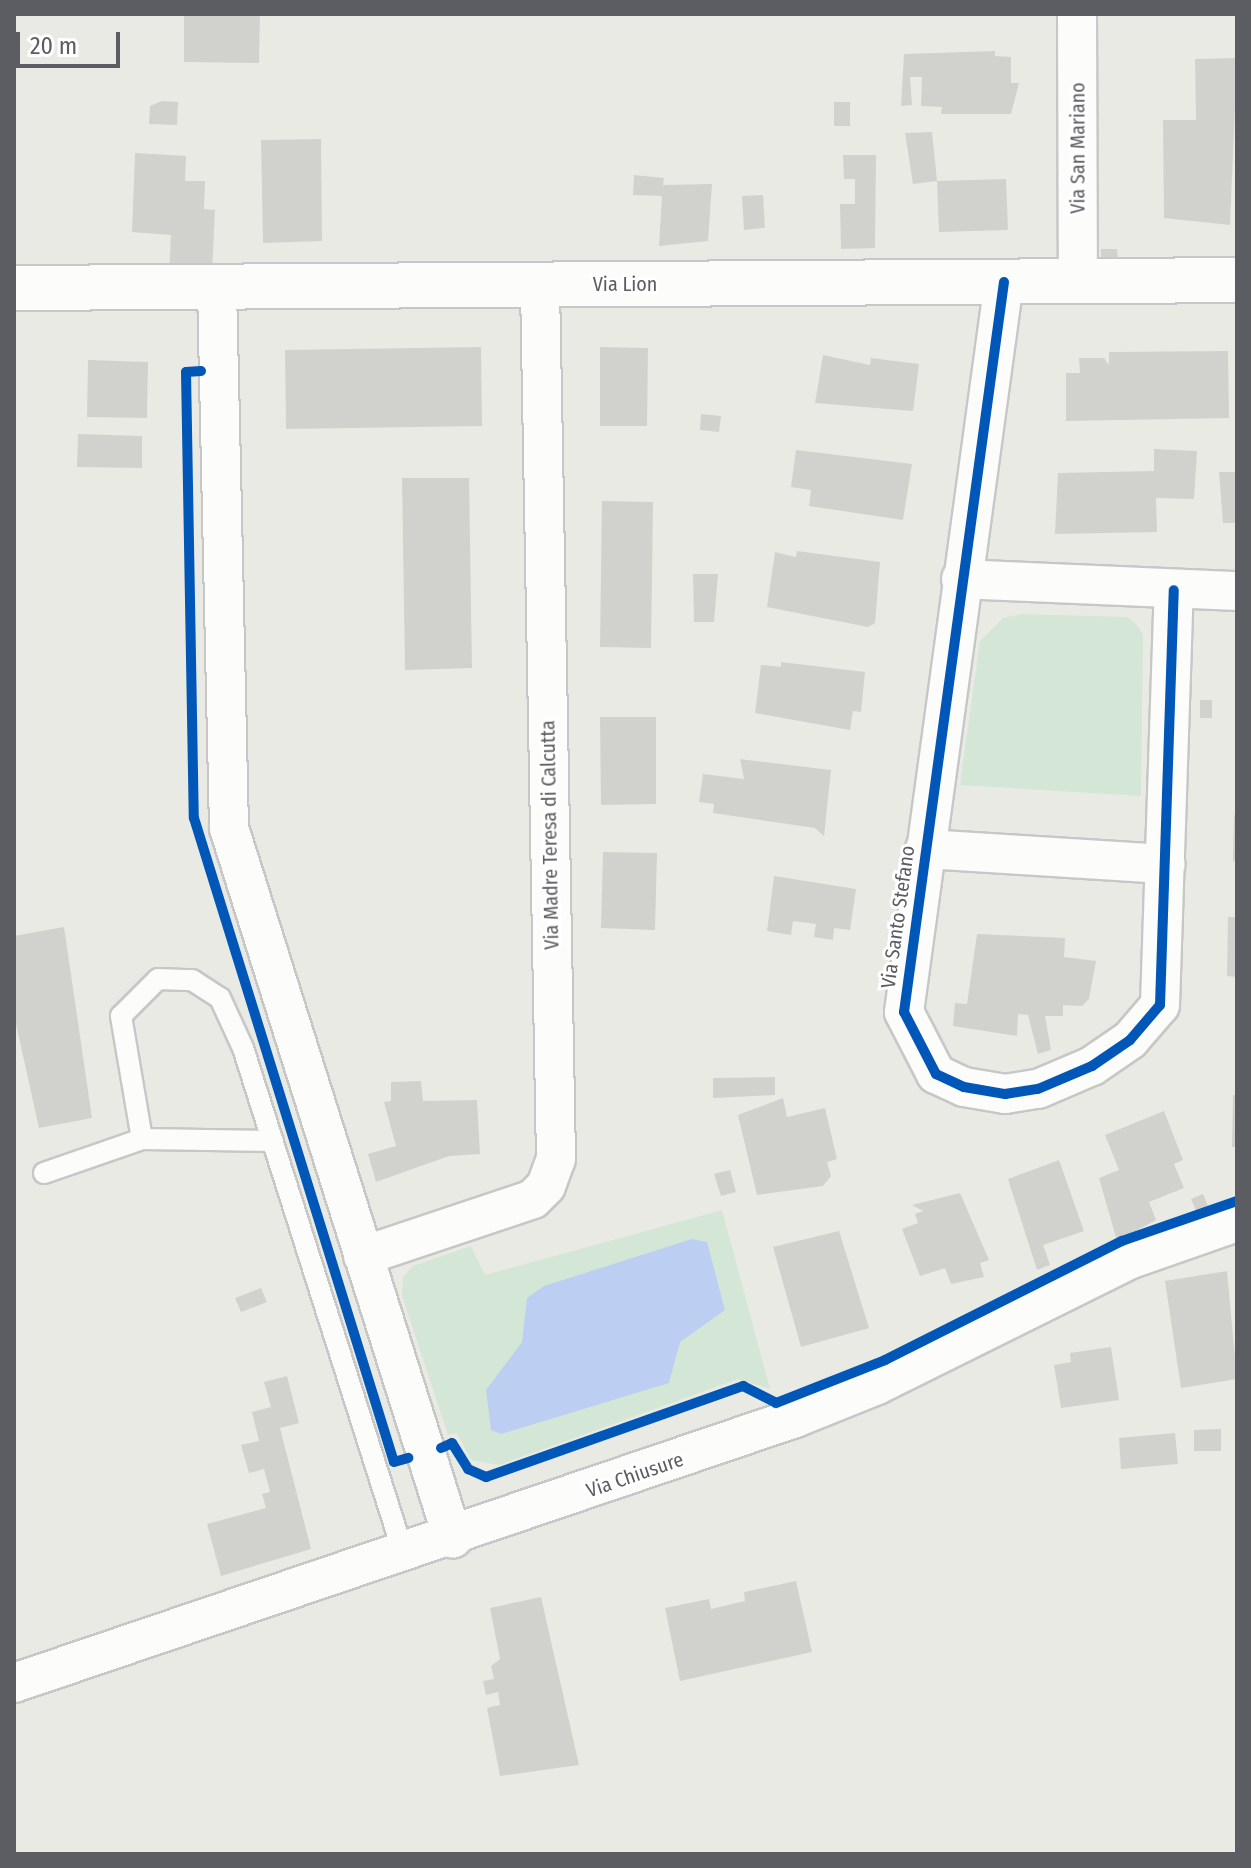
<!DOCTYPE html>
<style>
body{margin:0}
#map{position:relative;width:1251px;height:1868px;overflow:hidden;background:#eaeae5;font-family:"Fira Sans Condensed",sans-serif}
div>[style]{position:absolute}
.green>*{inset:0;background:#d4e6d6}
.water>*{inset:0;background:#bccff2}
.building>*{inset:0;background:#d1d1ce}
.roads{filter:drop-shadow(2px 0 #c7c7c7) drop-shadow(-2px 0 #c7c7c7) drop-shadow(0 2px #c7c7c7) drop-shadow(0 -2px #c7c7c7)}
.lane>*{height:20px;margin:-10px;padding:0 10px;transform-origin:10px;border-radius:10px;background:#fcfcfb}
.street>*{height:38px;margin:-19px;padding:0 19px;transform-origin:19px;border-radius:19px;background:#fcfcfb}
.secondary>*{height:44px;margin:-22px;padding:0 22px;transform-origin:22px;border-radius:22px;background:#fcfcfb}
.cycleway>*{height:10px;margin:-5px;padding:0 5px;transform-origin:5px;border-radius:5px;background:#0057b8}
span{translate:-50% -50%;white-space:nowrap;text-align:center;line-height:1.15;-webkit-text-stroke:6px #fff;paint-order:stroke}
.street-label{font-size:20px;color:#5b5d62}
.frame{position:absolute;inset:0;border:16px solid #5b5d62;pointer-events:none}
.scale{position:absolute;left:16px;top:32px;width:104px;height:36px;box-sizing:border-box;border:4px solid #5b5d62;border-top:0;padding-left:10px;font-size:24px;line-height:28px;white-space:nowrap;color:#5b5d62;-webkit-text-stroke:6px #fff;paint-order:stroke}
</style>
<div id="map">
<div class="green">
<div style="clip-path:polygon(1021px 614px,1128px 617px,1138px 626px,1143px 635px,1141px 796px,960px 785px,980px 641px,1003px 618px)"></div>
<div style="clip-path:polygon(722px 1210px,770px 1389px,738px 1379px,499px 1465px,471px 1460px,457px 1433px,448px 1435px,402px 1296px,403px 1277px,413px 1266px,471px 1246px,485px 1275px)"></div>
</div>
<div class="water">
<div style="clip-path:polygon(692px 1239px,707px 1242px,725px 1310px,680px 1342px,669px 1383px,501px 1434px,491px 1430px,486px 1390px,522px 1342px,527px 1298px,544px 1286px)"></div>
</div>
<div class="building">
<div style="clip-path:polygon(184px 14px,260px 14px,259px 63px,184px 62px)"></div>
<div style="clip-path:polygon(995px 51px,995px 56px,1011px 57px,1011px 83px,1019px 83px,1011px 114px,941px 114px,942px 107px,921px 106px,922px 77px,910px 77px,912px 105px,901px 106px,904px 54px)"></div>
<div style="clip-path:polygon(1237px 58px,1230px 225px,1164px 218px,1163px 120px,1196px 120px,1195px 59px)"></div>
<div style="clip-path:polygon(162px 101px,178px 102px,177px 125px,149px 124px,150px 106px)"></div>
<div style="clip-path:polygon(834px 102px,850px 102px,850px 126px,834px 126px)"></div>
<div style="clip-path:polygon(932px 132px,937px 181px,913px 184px,905px 133px)"></div>
<div style="clip-path:polygon(321px 139px,322px 241px,263px 243px,261px 140px)"></div>
<div style="clip-path:polygon(135px 153px,186px 156px,185px 181px,205px 181px,204px 209px,215px 210px,212px 272px,169px 276px,171px 235px,132px 232px)"></div>
<div style="clip-path:polygon(843px 155px,876px 155px,875px 248px,841px 249px,840px 204px,855px 204px,855px 179px,844px 179px)"></div>
<div style="clip-path:polygon(634px 175px,664px 178px,663px 185px,712px 184px,708px 241px,659px 246px,662px 196px,633px 195px)"></div>
<div style="clip-path:polygon(1006px 179px,1008px 230px,939px 232px,937px 181px)"></div>
<div style="clip-path:polygon(763px 195px,765px 228px,744px 230px,742px 196px)"></div>
<div style="clip-path:polygon(1101px 249px,1117px 249px,1118px 260px,1101px 261px)"></div>
<div style="clip-path:polygon(481px 347px,482px 426px,286px 429px,285px 350px)"></div>
<div style="clip-path:polygon(600px 347px,648px 348px,647px 426px,600px 426px)"></div>
<div style="clip-path:polygon(1228px 351px,1229px 418px,1066px 421px,1066px 373px,1080px 373px,1079px 358px,1104px 358px,1109px 365px,1109px 352px)"></div>
<div style="clip-path:polygon(823px 355px,870px 365px,871px 358px,919px 364px,913px 411px,815px 403px)"></div>
<div style="clip-path:polygon(88px 360px,148px 362px,147px 418px,87px 417px)"></div>
<div style="clip-path:polygon(701px 414px,721px 416px,719px 432px,700px 430px)"></div>
<div style="clip-path:polygon(78px 434px,142px 436px,142px 468px,77px 467px)"></div>
<div style="clip-path:polygon(1154px 449px,1197px 451px,1194px 499px,1156px 498px,1157px 532px,1055px 534px,1058px 473px,1154px 471px)"></div>
<div style="clip-path:polygon(796px 450px,912px 464px,903px 520px,809px 506px,811px 490px,791px 487px)"></div>
<div style="clip-path:polygon(1219px 472px,1237px 472px,1237px 523px,1223px 523px)"></div>
<div style="clip-path:polygon(402px 478px,469px 478px,472px 668px,405px 670px)"></div>
<div style="clip-path:polygon(602px 501px,653px 502px,651px 648px,600px 647px)"></div>
<div style="clip-path:polygon(797px 551px,880px 562px,875px 623px,868px 627px,767px 607px,775px 552px,796px 557px)"></div>
<div style="clip-path:polygon(693px 574px,718px 574px,714px 622px,694px 622px)"></div>
<div style="clip-path:polygon(781px 662px,865px 672px,861px 712px,853px 711px,850px 730px,755px 713px,761px 665px,781px 667px)"></div>
<div style="clip-path:polygon(1200px 700px,1212px 700px,1212px 718px,1200px 718px)"></div>
<div style="clip-path:polygon(600px 717px,656px 717px,656px 804px,601px 805px)"></div>
<div style="clip-path:polygon(740px 759px,831px 770px,824px 836px,815px 828px,713px 813px,714px 804px,699px 802px,703px 774px,744px 779px)"></div>
<div style="clip-path:polygon(1234px 815px,1237px 815px,1237px 861px,1233px 861px)"></div>
<div style="clip-path:polygon(603px 852px,657px 853px,655px 930px,601px 928px)"></div>
<div style="clip-path:polygon(774px 876px,856px 889px,850px 930px,834px 928px,833px 940px,814px 937px,816px 924px,793px 921px,791px 935px,767px 931px)"></div>
<div style="clip-path:polygon(1228px 917px,1237px 917px,1237px 977px,1227px 976px)"></div>
<div style="clip-path:polygon(64px 927px,92px 1118px,39px 1128px,14px 1015px,14px 936px)"></div>
<div style="clip-path:polygon(977px 934px,1065px 938px,1064px 957px,1096px 961px,1089px 999px,1082px 1006px,1063px 1005px,1063px 1016px,1045px 1016px,1051px 1050px,1038px 1054px,1028px 1015px,1018px 1014px,1017px 1036px,953px 1026px,955px 1003px,967px 1004px)"></div>
<div style="clip-path:polygon(775px 1077px,775px 1095px,713px 1098px,713px 1078px)"></div>
<div style="clip-path:polygon(421px 1081px,423px 1101px,477px 1100px,480px 1154px,449px 1156px,376px 1182px,368px 1154px,396px 1146px,384px 1102px,391px 1101px,391px 1082px)"></div>
<div style="clip-path:polygon(1233px 1095px,1237px 1095px,1237px 1147px,1232px 1147px)"></div>
<div style="clip-path:polygon(783px 1098px,787px 1117px,825px 1108px,837px 1159px,827px 1162px,831px 1176px,823px 1186px,757px 1195px,738px 1115px)"></div>
<div style="clip-path:polygon(1164px 1111px,1183px 1160px,1174px 1164px,1184px 1188px,1149px 1202px,1156px 1220px,1117px 1241px,1099px 1178px,1119px 1170px,1105px 1135px)"></div>
<div style="clip-path:polygon(1059px 1160px,1084px 1231px,1043px 1245px,1050px 1265px,1037px 1270px,1008px 1179px)"></div>
<div style="clip-path:polygon(730px 1170px,736px 1192px,721px 1196px,714px 1174px)"></div>
<div style="clip-path:polygon(960px 1193px,989px 1260px,980px 1263px,984px 1277px,951px 1284px,945px 1268px,920px 1276px,902px 1229px,918px 1223px,915px 1214px,923px 1211px,912px 1205px)"></div>
<div style="clip-path:polygon(1203px 1194px,1208px 1206px,1196px 1211px,1191px 1199px)"></div>
<div style="clip-path:polygon(839px 1231px,869px 1328px,801px 1347px,773px 1247px)"></div>
<div style="clip-path:polygon(1227px 1271px,1237px 1379px,1181px 1388px,1165px 1281px)"></div>
<div style="clip-path:polygon(261px 1288px,267px 1302px,241px 1312px,235px 1298px)"></div>
<div style="clip-path:polygon(1111px 1347px,1119px 1400px,1061px 1408px,1054px 1365px,1071px 1362px,1070px 1353px)"></div>
<div style="clip-path:polygon(287px 1376px,299px 1423px,280px 1428px,311px 1549px,221px 1576px,207px 1524px,266px 1508px,262px 1494px,270px 1492px,264px 1469px,249px 1473px,241px 1445px,259px 1441px,252px 1412px,271px 1407px,264px 1382px)"></div>
<div style="clip-path:polygon(1221px 1429px,1221px 1451px,1194px 1451px,1194px 1430px)"></div>
<div style="clip-path:polygon(1175px 1433px,1178px 1464px,1121px 1469px,1119px 1438px)"></div>
<div style="clip-path:polygon(796px 1581px,812px 1652px,680px 1681px,665px 1608px,709px 1599px,711px 1609px,745px 1601px,744px 1592px)"></div>
<div style="clip-path:polygon(541px 1597px,579px 1765px,500px 1776px,487px 1708px,500px 1705px,498px 1692px,486px 1695px,483px 1681px,494px 1679px,491px 1666px,500px 1659px,490px 1608px)"></div>
</div>
<div class="roads">
<div class="lane">
<div style="left:142px;top:1139px;width:125px;rotate:-99.7deg"></div>
<div style="left:121px;top:1016px;width:52px;rotate:-45deg"></div>
<div style="left:158px;top:979px;width:34px;rotate:2deg"></div>
<div style="left:192px;top:980px;width:33px;rotate:33deg"></div>
<div style="left:220px;top:998px;width:55px;rotate:65.3deg"></div>
<div style="left:243px;top:1048px;width:532px;rotate:72.38deg"></div>
<div style="left:44px;top:1173px;width:104px;rotate:-19.1deg"></div>
<div style="left:142px;top:1139px;width:131px;rotate:0.9deg"></div>
</div>
<div class="street">
<div style="left:1077px;top:14px;width:268px;rotate:89.8deg"></div>
<div style="left:1004px;top:282px;width:737px;rotate:97.8deg"></div>
<div style="left:904px;top:1012px;width:70px;rotate:62.7deg"></div>
<div style="left:936px;top:1074px;width:31px;rotate:25deg"></div>
<div style="left:964px;top:1087px;width:42px;rotate:9.7deg"></div>
<div style="left:1005px;top:1094px;width:33px;rotate:-9deg"></div>
<div style="left:1038px;top:1089px;width:59px;rotate:-23.1deg"></div>
<div style="left:1092px;top:1066px;width:46px;rotate:-34.4deg"></div>
<div style="left:1130px;top:1040px;width:46px;rotate:-49.4deg"></div>
<div style="left:1160px;top:1005px;width:415px;rotate:-88.1deg"></div>
<div style="left:217px;top:288px;width:540px;rotate:88.73deg"></div>
<div style="left:229px;top:828px;width:745px;rotate:72.51deg"></div>
<div style="left:961px;top:579px;width:276px;rotate:2.5deg"></div>
<div style="left:925px;top:849px;width:241px;rotate:3.6deg"></div>
<div style="left:363px;top:1256px;width:179px;rotate:-18.5deg"></div>
<div style="left:533px;top:1199px;width:18px;rotate:-45deg"></div>
<div style="left:546px;top:1186px;width:29px;rotate:-70deg"></div>
<div style="left:556px;top:1159px;width:875px;rotate:-91.05deg"></div>
<div style="left:14px;top:1683px;width:825px;rotate:-18.74deg"></div>
<div style="left:795px;top:1418px;width:88px;rotate:-21.9deg"></div>
<div style="left:877px;top:1385px;width:284px;rotate:-26.4deg"></div>
<div style="left:1131px;top:1259px;width:112px;rotate:-19.2deg"></div>
</div>
<div class="secondary">
<div style="left:14px;top:288px;width:1223px;rotate:-0.37deg"></div>
</div>
</div>
<div class="cycleway">
<div style="left:1004px;top:282px;width:737px;rotate:97.8deg"></div>
<div style="left:904px;top:1012px;width:70px;rotate:62.7deg"></div>
<div style="left:936px;top:1074px;width:31px;rotate:25deg"></div>
<div style="left:964px;top:1087px;width:42px;rotate:9.7deg"></div>
<div style="left:1005px;top:1094px;width:33px;rotate:-9deg"></div>
<div style="left:1038px;top:1089px;width:59px;rotate:-23.1deg"></div>
<div style="left:1092px;top:1066px;width:46px;rotate:-34.4deg"></div>
<div style="left:1130px;top:1040px;width:46px;rotate:-49.4deg"></div>
<div style="left:1160px;top:1005px;width:415px;rotate:-88.1deg"></div>
<div style="left:201px;top:371px;width:15px;rotate:176deg"></div>
<div style="left:186px;top:372px;width:446px;rotate:89deg"></div>
<div style="left:194px;top:818px;width:674px;rotate:72.75deg"></div>
<div style="left:394px;top:1462px;width:15px;rotate:-16deg"></div>
<div style="left:441px;top:1448px;width:12px;rotate:-24deg"></div>
<div style="left:452px;top:1443px;width:31px;rotate:58deg"></div>
<div style="left:468px;top:1469px;width:20px;rotate:24deg"></div>
<div style="left:486px;top:1477px;width:273px;rotate:-19.5deg"></div>
<div style="left:743px;top:1386px;width:37px;rotate:27deg"></div>
<div style="left:776px;top:1403px;width:117px;rotate:-21.5deg"></div>
<div style="left:885px;top:1360px;width:265px;rotate:-26.7deg"></div>
<div style="left:1122px;top:1241px;width:122px;rotate:-19.2deg"></div>
</div>
<div class="street-label">
<span style="left:1078px;top:148px;rotate:-90deg">Via San Mariano</span>
<span style="left:625px;top:284px">Via Lion</span>
<span style="left:550px;top:835px;rotate:-91deg">Via Madre Teresa di Calcutta</span>
<span style="left:898px;top:917px;rotate:-82deg">Via Santo Stefano</span>
<span style="left:635px;top:1475px;rotate:-19deg">Via Chiusure</span>
</div>
<div class="frame"></div>
<div class="scale">20 m</div>
</div>
